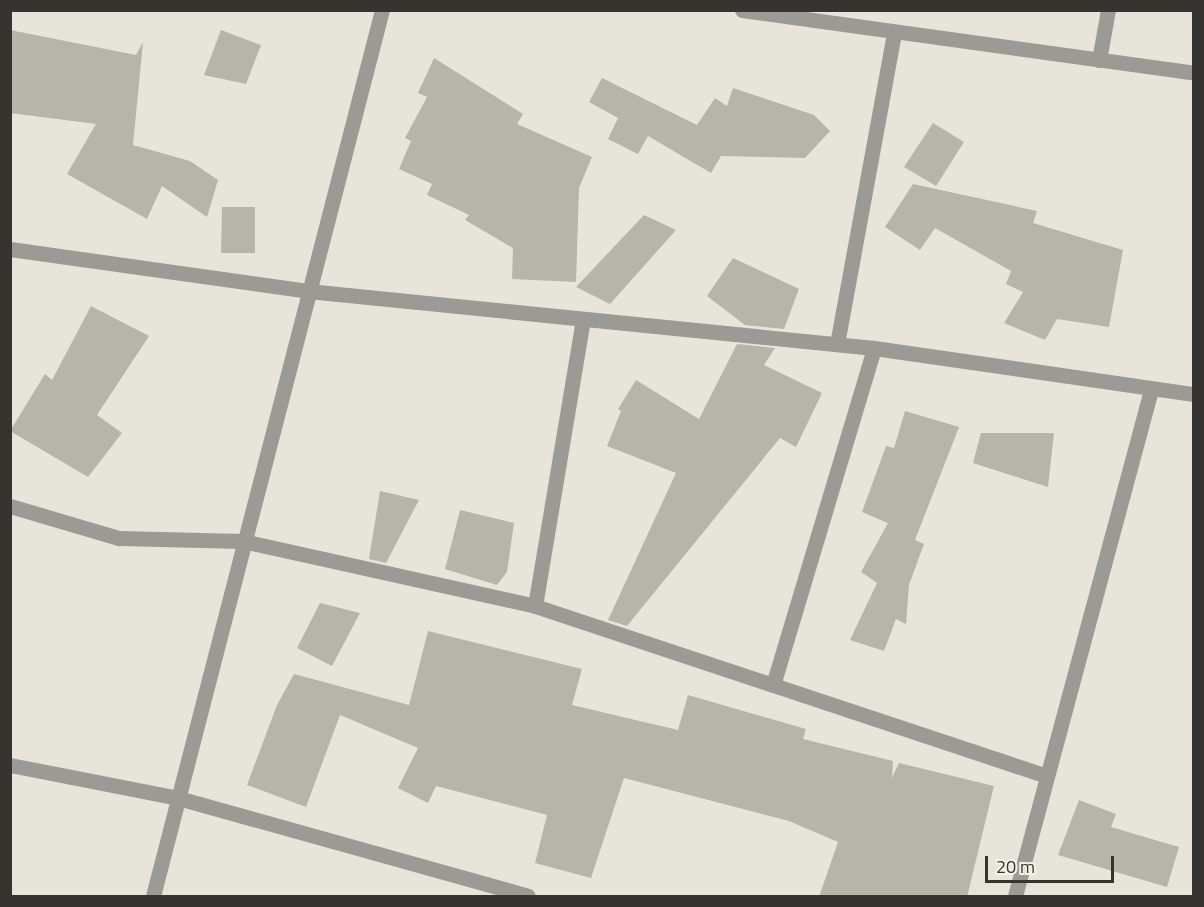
<!DOCTYPE html>
<style>
body{margin:0}
#map{position:relative;width:1204px;height:907px;overflow:hidden;background:#e7e5da;font-family:"Titillium Web",sans-serif}
div>[style]{position:absolute}
.building>*{inset:0;background:#b7b5aa}
.minor>*{height:15px;margin:-7.5px;padding:0 7.5px;transform-origin:7.5px;border-radius:7.5px;background:#9b9a95}
span{translate:-50% -50%;white-space:nowrap;text-align:center;line-height:1.15;-webkit-text-stroke:4.5px #f4f2e8;paint-order:stroke}
.frame{position:absolute;inset:0;border:12px solid #353430;pointer-events:none}
.scale{position:absolute;left:985px;top:856px;width:129px;height:27px;box-sizing:border-box;border:3px solid #353430;border-top:0;padding-left:8px;font-size:18px;line-height:21px;white-space:nowrap;color:#353430;-webkit-text-stroke:4px #f4f2e8;paint-order:stroke}
</style>
<div id="map">
<div class="building">
<div style="clip-path:polygon(10px 30px,136px 55px,143px 42px,133px 145px,190px 161px,218px 180px,207px 217px,162px 186px,147px 219px,67px 174px,96px 124px,10px 113px)"></div>
<div style="clip-path:polygon(221px 30px,261px 45px,246px 84px,204px 75px)"></div>
<div style="clip-path:polygon(434px 58px,523px 114px,517px 124px,592px 157px,579px 188px,576px 282px,512px 279px,513px 248px,465px 220px,469px 215px,427px 195px,432px 184px,399px 169px,411px 141px,405px 138px,427px 97px,418px 93px)"></div>
<div style="clip-path:polygon(602px 78px,697px 125px,715px 98px,727px 106px,733px 88px,814px 115px,830px 131px,805px 158px,721px 156px,711px 173px,648px 136px,638px 154px,608px 139px,618px 118px,589px 102px)"></div>
<div style="clip-path:polygon(933px 123px,964px 142px,936px 186px,904px 167px)"></div>
<div style="clip-path:polygon(913px 184px,1037px 211px,1033px 223px,1123px 250px,1109px 327px,1057px 319px,1045px 340px,1004px 323px,1023px 292px,1006px 284px,1011px 271px,935px 228px,920px 250px,885px 227px)"></div>
<div style="clip-path:polygon(222px 207px,255px 207px,255px 253px,221px 253px)"></div>
<div style="clip-path:polygon(644px 215px,676px 230px,610px 304px,576px 287px)"></div>
<div style="clip-path:polygon(733px 258px,799px 289px,784px 329px,745px 325px,707px 296px)"></div>
<div style="clip-path:polygon(91px 306px,149px 336px,97px 415px,122px 433px,88px 477px,10px 431px,45px 374px,52px 380px)"></div>
<div style="clip-path:polygon(737px 344px,775px 348px,764px 365px,822px 393px,796px 447px,780px 438px,627px 626px,608px 620px,676px 473px,607px 446px,621px 411px,618px 409px,636px 380px,699px 419px)"></div>
<div style="clip-path:polygon(905px 411px,959px 427px,915px 540px,924px 544px,909px 585px,906px 624px,896px 619px,884px 651px,850px 640px,877px 583px,861px 572px,888px 523px,862px 512px,886px 446px,894px 448px)"></div>
<div style="clip-path:polygon(981px 433px,1054px 433px,1048px 487px,973px 463px)"></div>
<div style="clip-path:polygon(380px 491px,419px 500px,386px 563px,369px 559px)"></div>
<div style="clip-path:polygon(460px 510px,514px 523px,507px 572px,497px 585px,445px 569px)"></div>
<div style="clip-path:polygon(320px 603px,360px 613px,332px 666px,297px 648px)"></div>
<div style="clip-path:polygon(428px 631px,582px 669px,572px 705px,678px 730px,688px 695px,806px 729px,803px 739px,893px 761px,892px 778px,899px 763px,994px 786px,967px 897px,819px 897px,838px 842px,789px 821px,624px 778px,591px 878px,535px 863px,547px 815px,436px 786px,428px 803px,398px 788px,418px 748px,340px 715px,306px 807px,247px 785px,277px 705px,294px 674px,409px 705px)"></div>
<div style="clip-path:polygon(1079px 800px,1116px 814px,1111px 827px,1179px 847px,1167px 887px,1058px 855px)"></div>
</div>
<div class="minor">
<div style="left:742px;top:10px;width:456px;rotate:7.9deg"></div>
<div style="left:1099px;top:60px;width:51px;rotate:-79.8deg"></div>
<div style="left:10px;top:249px;width:301px;rotate:8deg"></div>
<div style="left:308px;top:291px;width:569px;rotate:5.75deg"></div>
<div style="left:874px;top:348px;width:323px;rotate:8.2deg"></div>
<div style="left:837px;top:344px;width:317px;rotate:-79.6deg"></div>
<div style="left:10px;top:506px;width:114px;rotate:16.4deg"></div>
<div style="left:119px;top:538px;width:124px;rotate:1.4deg"></div>
<div style="left:243px;top:541px;width:299px;rotate:12.5deg"></div>
<div style="left:535px;top:606px;width:539px;rotate:18.37deg"></div>
<div style="left:535px;top:606px;width:291px;rotate:-80.5deg"></div>
<div style="left:773px;top:685px;width:352px;rotate:-73.3deg"></div>
<div style="left:10px;top:765px;width:171px;rotate:11.1deg"></div>
<div style="left:178px;top:798px;width:363px;rotate:15.6deg"></div>
<div style="left:153px;top:896px;width:915px;rotate:-75.51deg"></div>
<div style="left:1015px;top:896px;width:524px;rotate:-74.96deg"></div>
</div>
<div class="frame"></div>
<div class="scale">20 m</div>
</div>
